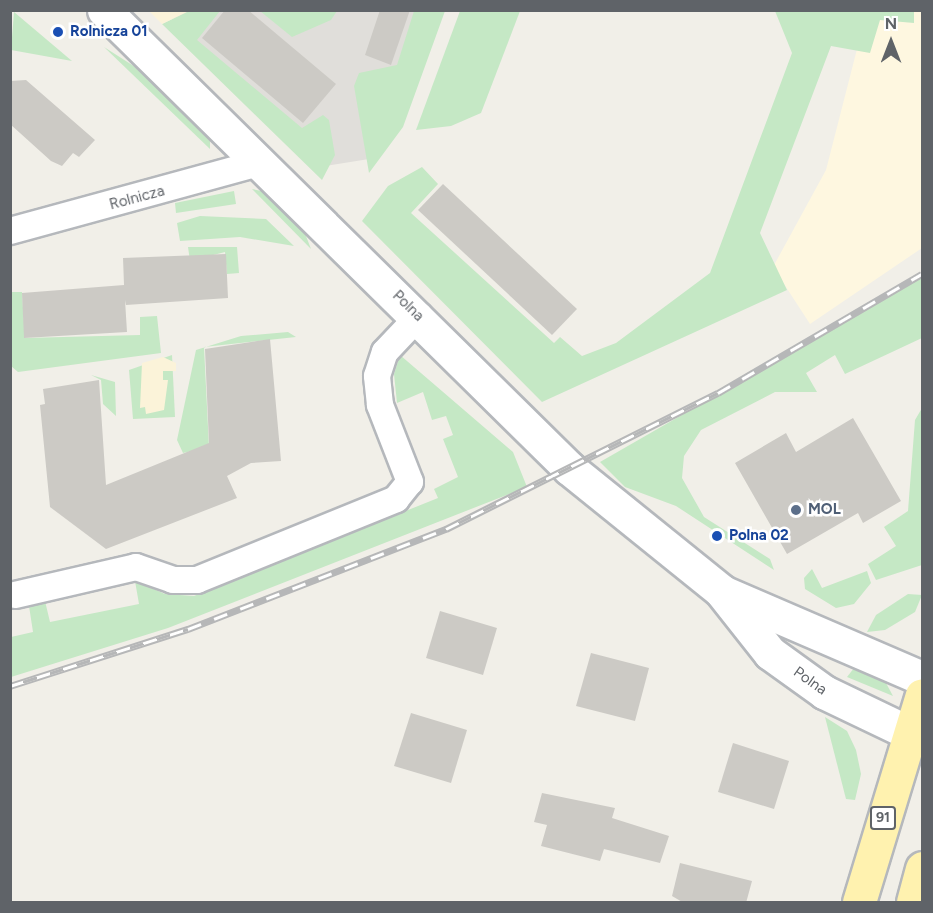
<!DOCTYPE html>
<style>
body{margin:0}
#map{position:relative;width:933px;height:913px;overflow:hidden;background:#f1efe8;font-family:Figtree,sans-serif}
div>[style]{position:absolute}
.commercial>*{inset:0;background:#fef7e0}
.industrial>*{inset:0;background:#e0deda}
.green>*{inset:0;background:#c5e8c5}
.sand>*{inset:0;background:#fbf3d9}
.building>*{inset:0;background:#cccac5}
.roads{filter:drop-shadow(2px 0 #b5b8bc) drop-shadow(-2px 0 #b5b8bc) drop-shadow(0 2px #b5b8bc) drop-shadow(0 -2px #b5b8bc)}
.street>*{height:26px;margin:-13px;padding:0 13px;transform-origin:13px;border-radius:13px;background:#fff}
.secondary>*{height:33px;margin:-16.5px;padding:0 16.5px;transform-origin:16.5px;border-radius:16.5px;background:#fff}
.primary>*{height:33px;margin:-16.5px;padding:0 16.5px;transform-origin:16.5px;border-radius:16.5px;background:#fff2af}
.rail>*{height:7px;margin-top:-3.5px;transform-origin:0;background:repeating-linear-gradient(90deg,#fff 0 14px,#b6b7b8 0 28px);box-sizing:border-box;border-block:2px solid #b6b7b8}
.dots>*{width:16px;height:16px;translate:-50% -50%;box-sizing:border-box;border:3px solid #fff;border-radius:50%}
span{translate:-50% -50%;white-space:nowrap;text-align:center;line-height:1.15;-webkit-text-stroke:5px #fff;paint-order:stroke}
.shield-label span{padding:2px 4px;background:#fff;border:2px solid;border-radius:4px;-webkit-text-stroke-width:0}
.shield-label{font-size:14px;color:#5f6368;font-weight:700}
.transit-label{font-size:15px;color:#164399;font-weight:700}
.left{translate:0 -50%;text-align:left}
.street-label{font-size:15px;color:#5f6368}
.service-label{font-size:15px;color:#4e5e75;font-weight:700}
.frame{position:absolute;inset:0;border:12px solid #5f6368;pointer-events:none}
.north{position:absolute;left:861px;top:12px;width:60px;height:60px;-webkit-text-stroke:4px #fff;paint-order:stroke;rotate:0deg;font-size:16px;font-weight:700;line-height:24px;text-align:center;color:#5f6368}
.north::after{content:'';display:block;margin:auto;width:21px;height:27px;background:#5f6368;clip-path:polygon(50% 0,100% 100%,50% 72%,0 100%)}
</style>
<div id="map">
<div class="commercial">
<div style="clip-path:polygon(857px 11px,922px 11px,922px 248px,810px 324px,773px 267px,826px 170px,866px 14px)"></div>
</div>
<div class="industrial">
<div style="clip-path:polygon(164px 11px,424px 11px,369px 159px,319px 167px)"></div>
</div>
<div class="green">
<div style="clip-path:polygon(189px 11px,220px 11px,197px 40px,302px 128px,323px 115px,329px 120px,335px 155px,322px 180px,162px 24px)"></div>
<div style="clip-path:polygon(260px 11px,337px 11px,331px 20px,292px 37px)"></div>
<div style="clip-path:polygon(414px 11px,445px 11px,403px 127px,369px 173px,354px 86px,359px 73px,397px 65px)"></div>
<div style="clip-path:polygon(460px 11px,520px 11px,481px 113px,451px 126px,416px 130px)"></div>
<div style="clip-path:polygon(775px 11px,914px 11px,914px 23px,880px 20px,870px 53px,831px 46px,760px 233px,787px 290px,542px 402px,362px 221px,388px 186px,422px 167px,438px 184px,411px 213px,554px 343px,560px 337px,582px 356px,616px 343px,710px 273px,792px 53px)"></div>
<div style="clip-path:polygon(14px 12px,72px 61px,11px 50px)"></div>
<div style="clip-path:polygon(104px 47px,154px 79px,210px 138px,210px 149px)"></div>
<div style="clip-path:polygon(252px 189px,266px 192px,301px 223px,311px 249px)"></div>
<div style="clip-path:polygon(234px 191px,236px 204px,176px 213px,175px 203px)"></div>
<div style="clip-path:polygon(200px 216px,266px 219px,294px 246px,240px 237px,180px 241px,177px 223px)"></div>
<div style="clip-path:polygon(188px 247px,237px 247px,239px 273px,227px 274px,225px 252px,190px 261px)"></div>
<div style="clip-path:polygon(922px 277px,922px 338px,845px 374px,835px 355px,806px 373px,817px 392px,775px 392px,701px 430px,684px 456px,682px 478px,704px 517px,770px 559px,774px 570px,676px 506px,625px 487px,600px 462px)"></div>
<div style="clip-path:polygon(11px 292px,22px 292px,25px 338px,140px 335px,140px 317px,157px 316px,161px 353px,18px 372px,11px 366px)"></div>
<div style="clip-path:polygon(288px 332px,296px 337px,204px 347px,209px 447px,183px 453px,177px 440px,196px 350px,241px 336px)"></div>
<div style="clip-path:polygon(172px 355px,175px 417px,133px 419px,129px 370px)"></div>
<div style="clip-path:polygon(400px 355px,513px 452px,527px 487px,168px 628px,11px 677px,11px 637px,33px 632px,29px 606px,45px 601px,50px 622px,139px 604px,135px 581px,165px 594px,194px 596px,438px 498px,434px 489px,458px 477px,443px 439px,453px 435px,446px 416px,432px 420px,423px 392px,397px 403px,394px 374px)"></div>
<div style="clip-path:polygon(91px 375px,115px 382px,116px 416px,103px 404px,101px 380px)"></div>
<div style="clip-path:polygon(922px 408px,922px 565px,876px 580px,868px 564px,896px 546px,884px 527px,908px 511px,915px 420px)"></div>
<div style="clip-path:polygon(812px 569px,822px 588px,867px 571px,871px 583px,854px 604px,836px 608px,805px 589px,804px 578px)"></div>
<div style="clip-path:polygon(908px 594px,922px 595px,915px 612px,885px 630px,867px 632px,876px 615px)"></div>
<div style="clip-path:polygon(858px 663px,886px 683px,893px 696px,847px 677px)"></div>
<div style="clip-path:polygon(825px 717px,847px 731px,856px 750px,861px 774px,855px 800px,846px 799px)"></div>
</div>
<div class="sand">
<div style="clip-path:polygon(149px 11px,189px 11px,162px 24px)"></div>
<div style="clip-path:polygon(163px 357px,176px 363px,176px 371px,163px 371px,163px 380px,168px 380px,164px 410px,146px 414px,145px 407px,140px 408px,142px 363px)"></div>
</div>
<div class="building">
<div style="clip-path:polygon(225px 10px,248px 10px,336px 84px,303px 123px,202px 38px)"></div>
<div style="clip-path:polygon(380px 10px,410px 10px,391px 65px,365px 55px)"></div>
<div style="clip-path:polygon(26px 80px,95px 140px,79px 157px,73px 153px,62px 166px,51px 161px,10px 124px,10px 81px)"></div>
<div style="clip-path:polygon(443px 184px,577px 309px,552px 335px,418px 210px)"></div>
<div style="clip-path:polygon(226px 254px,228px 298px,126px 305px,125px 300px,127px 332px,24px 338px,22px 293px,124px 285px,123px 258px)"></div>
<div style="clip-path:polygon(270px 339px,281px 461px,251px 463px,227px 476px,237px 498px,106px 549px,50px 507px,40px 405px,45px 404px,43px 389px,99px 380px,106px 485px,209px 443px,205px 349px)"></div>
<div style="clip-path:polygon(853px 418px,901px 501px,863px 523px,858px 513px,787px 554px,735px 463px,786px 433px,796px 452px)"></div>
<div style="clip-path:polygon(440px 611px,497px 628px,483px 675px,426px 658px)"></div>
<div style="clip-path:polygon(591px 653px,649px 668px,635px 721px,576px 706px)"></div>
<div style="clip-path:polygon(411px 713px,467px 730px,451px 783px,394px 766px)"></div>
<div style="clip-path:polygon(733px 743px,789px 761px,774px 809px,718px 792px)"></div>
<div style="clip-path:polygon(542px 793px,615px 808px,612px 818px,669px 836px,660px 863px,604px 849px,600px 861px,541px 846px,547px 825px,534px 822px)"></div>
<div style="clip-path:polygon(680px 863px,752px 881px,746px 903px,684px 903px,672px 896px)"></div>
</div>
<div class="roads">
<div class="street">
<div style="left:10px;top:231px;width:261px;rotate:-15.3deg"></div>
<div style="left:15px;top:595px;width:124px;rotate:-13deg"></div>
<div style="left:136px;top:567px;width:39px;rotate:19deg"></div>
<div style="left:173px;top:580px;width:24px"></div>
<div style="left:197px;top:580px;width:215px;rotate:-22.1deg"></div>
<div style="left:396px;top:499px;width:22px;rotate:-51deg"></div>
<div style="left:410px;top:482px;width:83px;rotate:-111.3deg"></div>
<div style="left:380px;top:405px;width:29px;rotate:-96deg"></div>
<div style="left:377px;top:376px;width:25px;rotate:-72deg"></div>
<div style="left:385px;top:352px;width:50px;rotate:-46.6deg"></div>
</div>
<div class="secondary">
<div style="left:104px;top:10px;width:654px;rotate:44.57deg"></div>
<div style="left:570px;top:469px;width:194px;rotate:38.9deg"></div>
<div style="left:721px;top:591px;width:79px;rotate:51.7deg"></div>
<div style="left:770px;top:653px;width:67px;rotate:35.8deg"></div>
<div style="left:824px;top:692px;width:109px;rotate:25.6deg"></div>
<div style="left:722px;top:592px;width:218px;rotate:23.3deg"></div>
</div>
<div class="primary">
<div style="left:859px;top:902px;width:216px;rotate:-73.1deg"></div>
<div style="left:913px;top:902px;width:35px;rotate:-75deg"></div>
</div>
</div>
<div class="rail">
<div style="left:10px;top:686px;width:187px;rotate:-17.8deg"></div>
<div style="left:188px;top:629px;width:277px;rotate:-21.2deg"></div>
<div style="left:446px;top:529px;width:304px;rotate:-26.6deg"></div>
<div style="left:718px;top:393px;width:236px;rotate:-30.3deg"></div>
</div>
<div class="dots">
<div style="left:58px;top:32px;background:#1a4fb4"></div>
<div style="left:796px;top:510px;background:#5c6f8a"></div>
<div style="left:717px;top:536px;background:#1a4fb4"></div>
</div>
<div class="shield-label">
<span style="left:883px;top:818px">91</span>
</div>
<div class="transit-label">
<span class="left" style="left:70px;top:32px">Rolnicza 01</span>
<span class="left" style="left:729px;top:536px">Polna 02</span>
</div>
<div class="street-label">
<span style="left:137px;top:198px;rotate:-15deg">Rolnicza</span>
<span style="left:408px;top:306px;rotate:44deg">Polna</span>
<span style="left:810px;top:681px;rotate:35deg">Polna</span>
</div>
<div class="service-label">
<span class="left" style="left:808px;top:510px">MOL</span>
</div>
<div class="frame"></div>
<div class="north">N</div>
</div>
